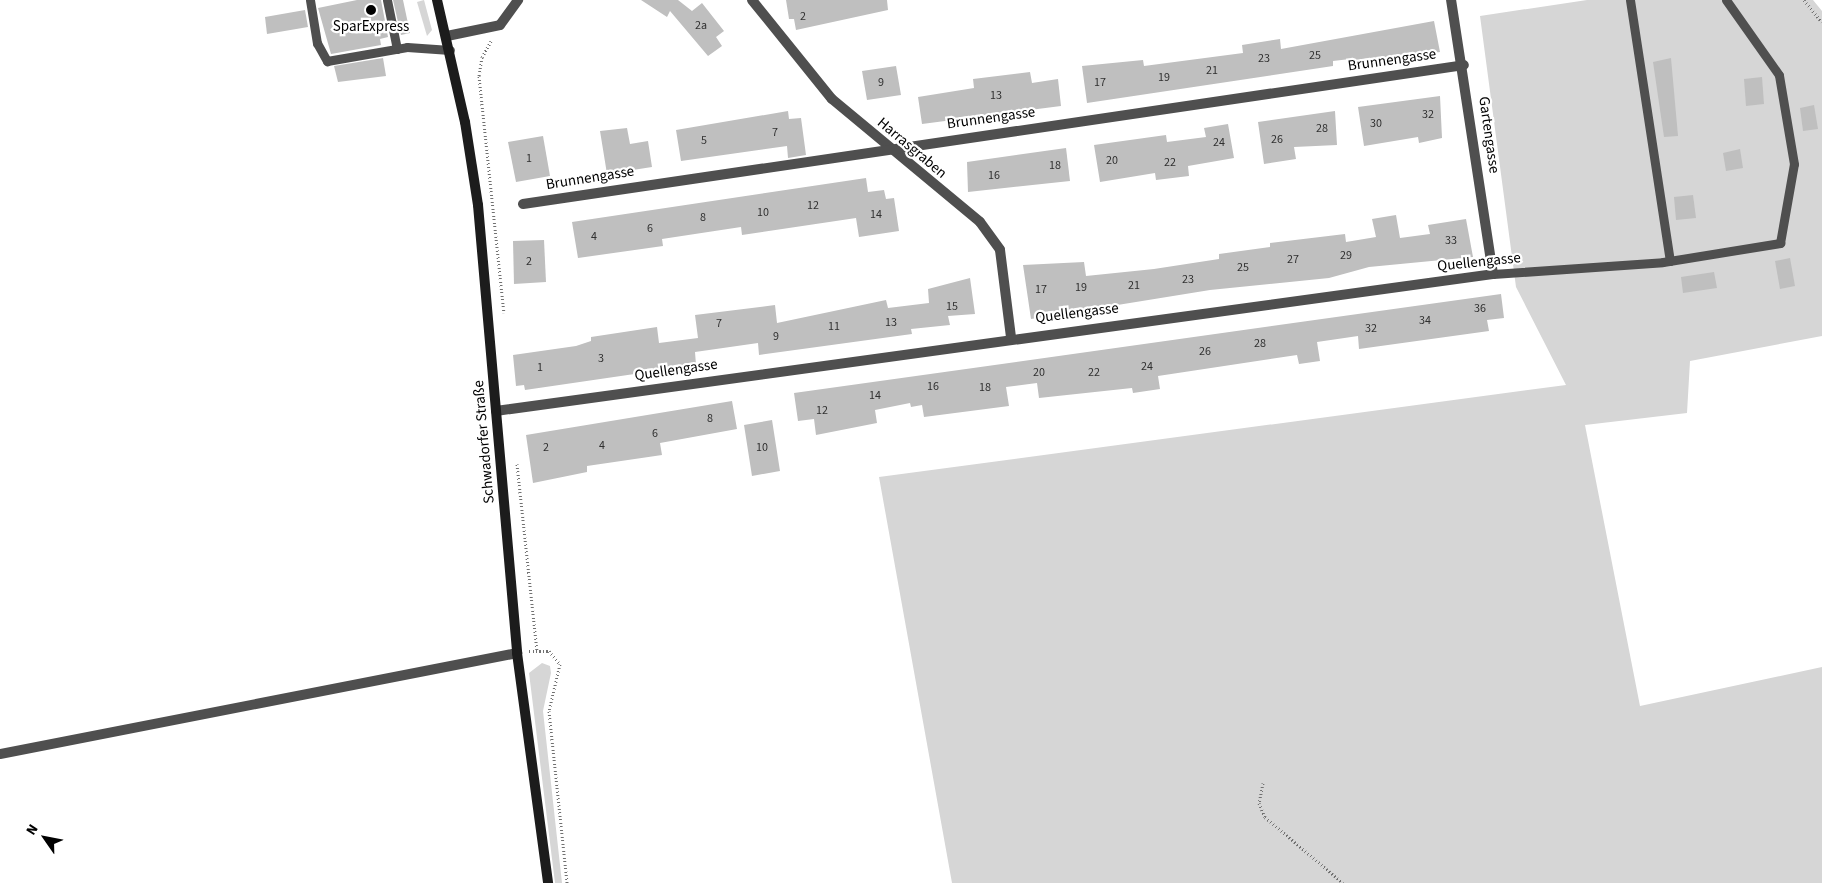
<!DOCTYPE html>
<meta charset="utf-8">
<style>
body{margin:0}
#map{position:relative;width:1822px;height:883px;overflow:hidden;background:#fff;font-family:"Source Sans 3",sans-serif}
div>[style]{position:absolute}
.green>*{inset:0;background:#d6d6d6}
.building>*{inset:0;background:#bfbfbf}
.path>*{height:3px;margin-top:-1.5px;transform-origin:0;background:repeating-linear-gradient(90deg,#717171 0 1px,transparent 0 3.5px)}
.service>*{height:9px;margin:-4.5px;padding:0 4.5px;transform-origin:4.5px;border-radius:4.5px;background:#4f4f4f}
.minor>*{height:10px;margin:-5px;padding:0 5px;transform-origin:5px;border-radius:5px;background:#4f4f4f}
.tertiary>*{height:10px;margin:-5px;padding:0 5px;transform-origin:5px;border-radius:5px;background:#4f4f4f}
.secondary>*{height:10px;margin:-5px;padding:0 5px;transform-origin:5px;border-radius:5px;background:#1c1c1c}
.dots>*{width:14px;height:14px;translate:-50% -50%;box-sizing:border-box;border:2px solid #fff;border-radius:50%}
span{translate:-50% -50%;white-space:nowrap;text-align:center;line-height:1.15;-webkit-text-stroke:4.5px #fff;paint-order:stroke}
.number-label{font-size:12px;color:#303030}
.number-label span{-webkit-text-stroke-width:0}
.poi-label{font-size:15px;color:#000}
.street-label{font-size:15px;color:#000}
.north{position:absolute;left:20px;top:813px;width:50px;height:50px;-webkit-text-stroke:4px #fff;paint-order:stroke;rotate:303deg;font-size:14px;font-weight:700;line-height:20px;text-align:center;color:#000}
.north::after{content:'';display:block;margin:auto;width:18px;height:22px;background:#000;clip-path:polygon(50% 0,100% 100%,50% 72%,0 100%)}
</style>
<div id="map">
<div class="green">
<div style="clip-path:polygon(424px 0,432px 30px,427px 36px,417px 2px)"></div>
<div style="clip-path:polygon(1587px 0,1813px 0,1822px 11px,1822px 336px,1690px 361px,1687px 413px,1585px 425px,1640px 706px,1822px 667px,1822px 883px,952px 883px,879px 477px,1566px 385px,1516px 287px,1480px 16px)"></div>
<div style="clip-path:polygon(542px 663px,550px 666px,551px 673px,543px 711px,562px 883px,555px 883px,529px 673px)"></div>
</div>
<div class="building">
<div style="clip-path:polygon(357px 0,381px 0,388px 37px,380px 39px,381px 45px,331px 54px,318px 8px)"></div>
<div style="clip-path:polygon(393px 0,403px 0,410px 33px,401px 35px)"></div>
<div style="clip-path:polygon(641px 0,678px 0,692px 11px,702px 3px,724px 31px,716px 37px,722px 46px,708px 56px,670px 11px,667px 17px)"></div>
<div style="clip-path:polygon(786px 0,887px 0,888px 10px,796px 30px,794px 19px,789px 19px)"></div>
<div style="clip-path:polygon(305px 10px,308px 27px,267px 34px,265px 17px)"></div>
<div style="clip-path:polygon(1434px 21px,1440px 52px,1352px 64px,1350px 59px,1333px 61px,1333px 66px,1087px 103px,1082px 66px,1143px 60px,1144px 66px,1243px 53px,1242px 45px,1280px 39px,1281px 49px)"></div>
<div style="clip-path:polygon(383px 58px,386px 76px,338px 82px,334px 66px)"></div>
<div style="clip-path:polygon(1671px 58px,1678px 136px,1664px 137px,1653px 62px)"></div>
<div style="clip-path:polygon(896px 66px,901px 95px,867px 100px,862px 71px)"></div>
<div style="clip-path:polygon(1030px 72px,1032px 83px,1058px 79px,1061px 106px,922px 124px,918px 97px,974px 88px,973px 79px)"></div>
<div style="clip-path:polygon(1762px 77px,1764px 104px,1746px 106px,1744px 79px)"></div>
<div style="clip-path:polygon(1440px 96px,1442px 138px,1419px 143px,1418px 137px,1364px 146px,1358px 107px)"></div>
<div style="clip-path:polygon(1814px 105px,1818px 129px,1803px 131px,1800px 108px)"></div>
<div style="clip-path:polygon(788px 111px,789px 119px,801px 118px,806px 155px,788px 158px,787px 146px,681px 161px,676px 130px)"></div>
<div style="clip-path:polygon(1335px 111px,1337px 145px,1294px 147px,1296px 159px,1264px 164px,1258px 122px)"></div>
<div style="clip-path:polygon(1228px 124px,1234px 158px,1188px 166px,1189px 176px,1156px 180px,1155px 173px,1100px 182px,1094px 145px,1166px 135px,1167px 142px,1206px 137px,1204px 128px)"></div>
<div style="clip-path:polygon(627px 128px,630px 144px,648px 141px,652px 167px,607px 174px,600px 131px)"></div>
<div style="clip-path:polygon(543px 136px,550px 176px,516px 182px,508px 142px)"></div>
<div style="clip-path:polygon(1066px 148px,1070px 181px,968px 192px,967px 162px)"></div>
<div style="clip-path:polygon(1740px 149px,1743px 168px,1726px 171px,1723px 153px)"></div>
<div style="clip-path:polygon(866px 178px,868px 192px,884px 190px,886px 199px,894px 198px,899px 231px,859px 237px,856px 218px,742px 235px,741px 227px,662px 239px,663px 246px,578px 258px,572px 222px)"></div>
<div style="clip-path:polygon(1693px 195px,1696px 218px,1676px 220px,1674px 197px)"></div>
<div style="clip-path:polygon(1396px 215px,1400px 238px,1430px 234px,1428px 225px,1466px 219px,1473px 257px,1369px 267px,1329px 278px,1210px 290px,1031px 319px,1023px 265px,1084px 262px,1086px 276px,1154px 269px,1219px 259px,1219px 254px,1270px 247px,1270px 243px,1345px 234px,1346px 242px,1376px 237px,1372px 219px)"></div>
<div style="clip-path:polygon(544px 240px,546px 282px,514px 284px,513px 241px)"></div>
<div style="clip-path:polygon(1790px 258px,1795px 286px,1780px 289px,1775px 261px)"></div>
<div style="clip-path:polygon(1714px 272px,1717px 288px,1683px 293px,1681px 277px)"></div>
<div style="clip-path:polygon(970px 278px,975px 314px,948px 316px,950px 325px,911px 329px,912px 334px,759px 355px,758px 343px,695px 352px,696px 365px,525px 390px,524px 385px,516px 386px,513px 355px,576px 346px,591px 341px,591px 337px,657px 327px,659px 343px,698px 338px,695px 315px,775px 305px,777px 323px,886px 300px,888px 308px,929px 303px,928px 289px)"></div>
<div style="clip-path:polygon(1501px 294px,1504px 318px,1487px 320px,1489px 331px,1359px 349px,1358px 336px,1317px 342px,1320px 361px,1299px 364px,1297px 355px,1158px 376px,1160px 389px,1133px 393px,1132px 388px,1039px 398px,1037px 383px,1006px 387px,1009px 406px,924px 417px,922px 405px,911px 407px,910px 403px,875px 410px,877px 423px,816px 435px,814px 419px,798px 421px,794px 393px)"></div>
<div style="clip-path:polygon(732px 401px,737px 429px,660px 443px,662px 455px,587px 466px,587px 472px,533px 483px,526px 435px)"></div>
<div style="clip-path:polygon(772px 420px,780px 471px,752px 476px,744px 425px)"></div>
</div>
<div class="path">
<div style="left:1804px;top:0;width:28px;rotate:51deg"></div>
<div style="left:491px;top:41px;width:18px;rotate:119deg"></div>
<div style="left:482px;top:57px;width:19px;rotate:99deg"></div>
<div style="left:479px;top:76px;width:238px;rotate:84deg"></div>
<div style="left:517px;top:464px;width:187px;rotate:83.9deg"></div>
<div style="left:529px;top:651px;width:20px"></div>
<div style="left:549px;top:651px;width:17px;rotate:50deg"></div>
<div style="left:560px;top:664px;width:48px;rotate:103.2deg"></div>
<div style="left:549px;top:711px;width:173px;rotate:84deg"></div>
<div style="left:1263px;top:783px;width:20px;rotate:101deg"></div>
<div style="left:1259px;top:803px;width:15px;rotate:67deg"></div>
<div style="left:1265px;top:817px;width:102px;rotate:40.2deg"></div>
</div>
<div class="service">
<div style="left:310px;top:0;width:44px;rotate:80.8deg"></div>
<div style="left:317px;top:43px;width:21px;rotate:61deg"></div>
<div style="left:327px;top:61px;width:81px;rotate:-9.9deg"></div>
<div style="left:407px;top:47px;width:43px;rotate:4deg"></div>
<div style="left:387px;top:0;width:50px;rotate:78.5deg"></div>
<div style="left:1630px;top:0;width:264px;rotate:81.3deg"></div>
<div style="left:1493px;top:274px;width:170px;rotate:-4deg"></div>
<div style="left:1663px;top:262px;width:119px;rotate:-9.2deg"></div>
<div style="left:1780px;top:243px;width:80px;rotate:-80deg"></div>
<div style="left:1794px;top:164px;width:90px;rotate:-99.6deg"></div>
<div style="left:1779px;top:75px;width:92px;rotate:-125.2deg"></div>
</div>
<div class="minor">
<div style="left:752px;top:0;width:127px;rotate:51.1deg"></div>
<div style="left:832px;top:99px;width:192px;rotate:39.7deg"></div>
<div style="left:980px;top:222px;width:34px;rotate:54deg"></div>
<div style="left:1000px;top:250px;width:88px;rotate:82.8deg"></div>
<div style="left:523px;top:204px;width:951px;rotate:-8.4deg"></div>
<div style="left:496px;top:411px;width:1006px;rotate:-7.82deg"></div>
<div style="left:1493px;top:274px;width:277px;rotate:-98.7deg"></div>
<div style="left:0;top:754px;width:527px;rotate:-11.05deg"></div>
</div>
<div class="tertiary">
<div style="left:447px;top:36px;width:54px;rotate:-11.7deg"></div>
<div style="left:500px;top:25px;width:31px;rotate:-54deg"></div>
</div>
<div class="secondary">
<div style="left:437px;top:0;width:125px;rotate:77.1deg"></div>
<div style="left:465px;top:122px;width:84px;rotate:81.1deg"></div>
<div style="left:478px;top:205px;width:450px;rotate:85deg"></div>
<div style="left:517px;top:653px;width:232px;rotate:82.3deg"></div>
</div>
<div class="dots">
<div style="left:371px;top:10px;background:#000"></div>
</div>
<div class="number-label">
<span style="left:803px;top:17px">2</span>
<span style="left:701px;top:26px">2a</span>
<span style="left:1315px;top:56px">25</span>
<span style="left:1264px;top:59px">23</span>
<span style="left:1212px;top:71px">21</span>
<span style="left:1164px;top:78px">19</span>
<span style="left:881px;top:83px">9</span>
<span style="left:1100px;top:83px">17</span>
<span style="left:996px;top:96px">13</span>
<span style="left:1428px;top:115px">32</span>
<span style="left:1376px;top:124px">30</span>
<span style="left:1322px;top:129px">28</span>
<span style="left:775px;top:133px">7</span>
<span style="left:1277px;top:140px">26</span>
<span style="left:704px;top:141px">5</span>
<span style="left:1219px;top:143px">24</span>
<span style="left:529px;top:159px">1</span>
<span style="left:1112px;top:161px">20</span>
<span style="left:1170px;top:163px">22</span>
<span style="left:1055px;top:166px">18</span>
<span style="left:994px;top:176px">16</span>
<span style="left:813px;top:206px">12</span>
<span style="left:763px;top:213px">10</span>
<span style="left:876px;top:215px">14</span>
<span style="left:703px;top:218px">8</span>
<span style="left:650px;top:229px">6</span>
<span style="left:594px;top:237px">4</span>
<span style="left:1451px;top:241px">33</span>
<span style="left:1346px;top:256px">29</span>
<span style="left:1293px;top:260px">27</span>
<span style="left:529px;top:262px">2</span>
<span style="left:1243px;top:268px">25</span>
<span style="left:1188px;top:280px">23</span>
<span style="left:1134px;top:286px">21</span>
<span style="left:1081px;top:288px">19</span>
<span style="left:1041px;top:290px">17</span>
<span style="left:952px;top:307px">15</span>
<span style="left:1480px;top:309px">36</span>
<span style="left:1425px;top:321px">34</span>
<span style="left:891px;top:323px">13</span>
<span style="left:719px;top:324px">7</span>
<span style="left:834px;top:327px">11</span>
<span style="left:1371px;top:329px">32</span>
<span style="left:776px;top:337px">9</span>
<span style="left:1260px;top:344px">28</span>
<span style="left:1205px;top:352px">26</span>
<span style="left:601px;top:359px">3</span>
<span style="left:1147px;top:367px">24</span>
<span style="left:540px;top:368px">1</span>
<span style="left:1039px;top:373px">20</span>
<span style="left:1094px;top:373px">22</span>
<span style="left:933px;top:387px">16</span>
<span style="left:985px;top:388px">18</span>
<span style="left:875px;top:396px">14</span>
<span style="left:822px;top:411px">12</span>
<span style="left:710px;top:419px">8</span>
<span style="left:655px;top:434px">6</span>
<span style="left:602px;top:446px">4</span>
<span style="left:546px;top:448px">2</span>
<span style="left:762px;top:448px">10</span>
</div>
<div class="poi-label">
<span style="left:371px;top:27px">SparExpress</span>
</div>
<div class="street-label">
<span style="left:1392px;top:60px;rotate:-8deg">Brunnengasse</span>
<span style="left:991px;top:118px;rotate:-8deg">Brunnengasse</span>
<span style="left:1489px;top:135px;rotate:82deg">Gartengasse</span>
<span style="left:912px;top:148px;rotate:40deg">Harrasgraben</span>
<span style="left:590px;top:178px;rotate:-9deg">Brunnengasse</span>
<span style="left:1479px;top:262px;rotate:-6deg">Quellengasse</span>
<span style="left:1077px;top:313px;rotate:-7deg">Quellengasse</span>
<span style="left:676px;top:370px;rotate:-8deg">Quellengasse</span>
<span style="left:484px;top:442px;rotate:-95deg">Schwadorfer Straße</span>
</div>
<div class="north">N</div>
</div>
